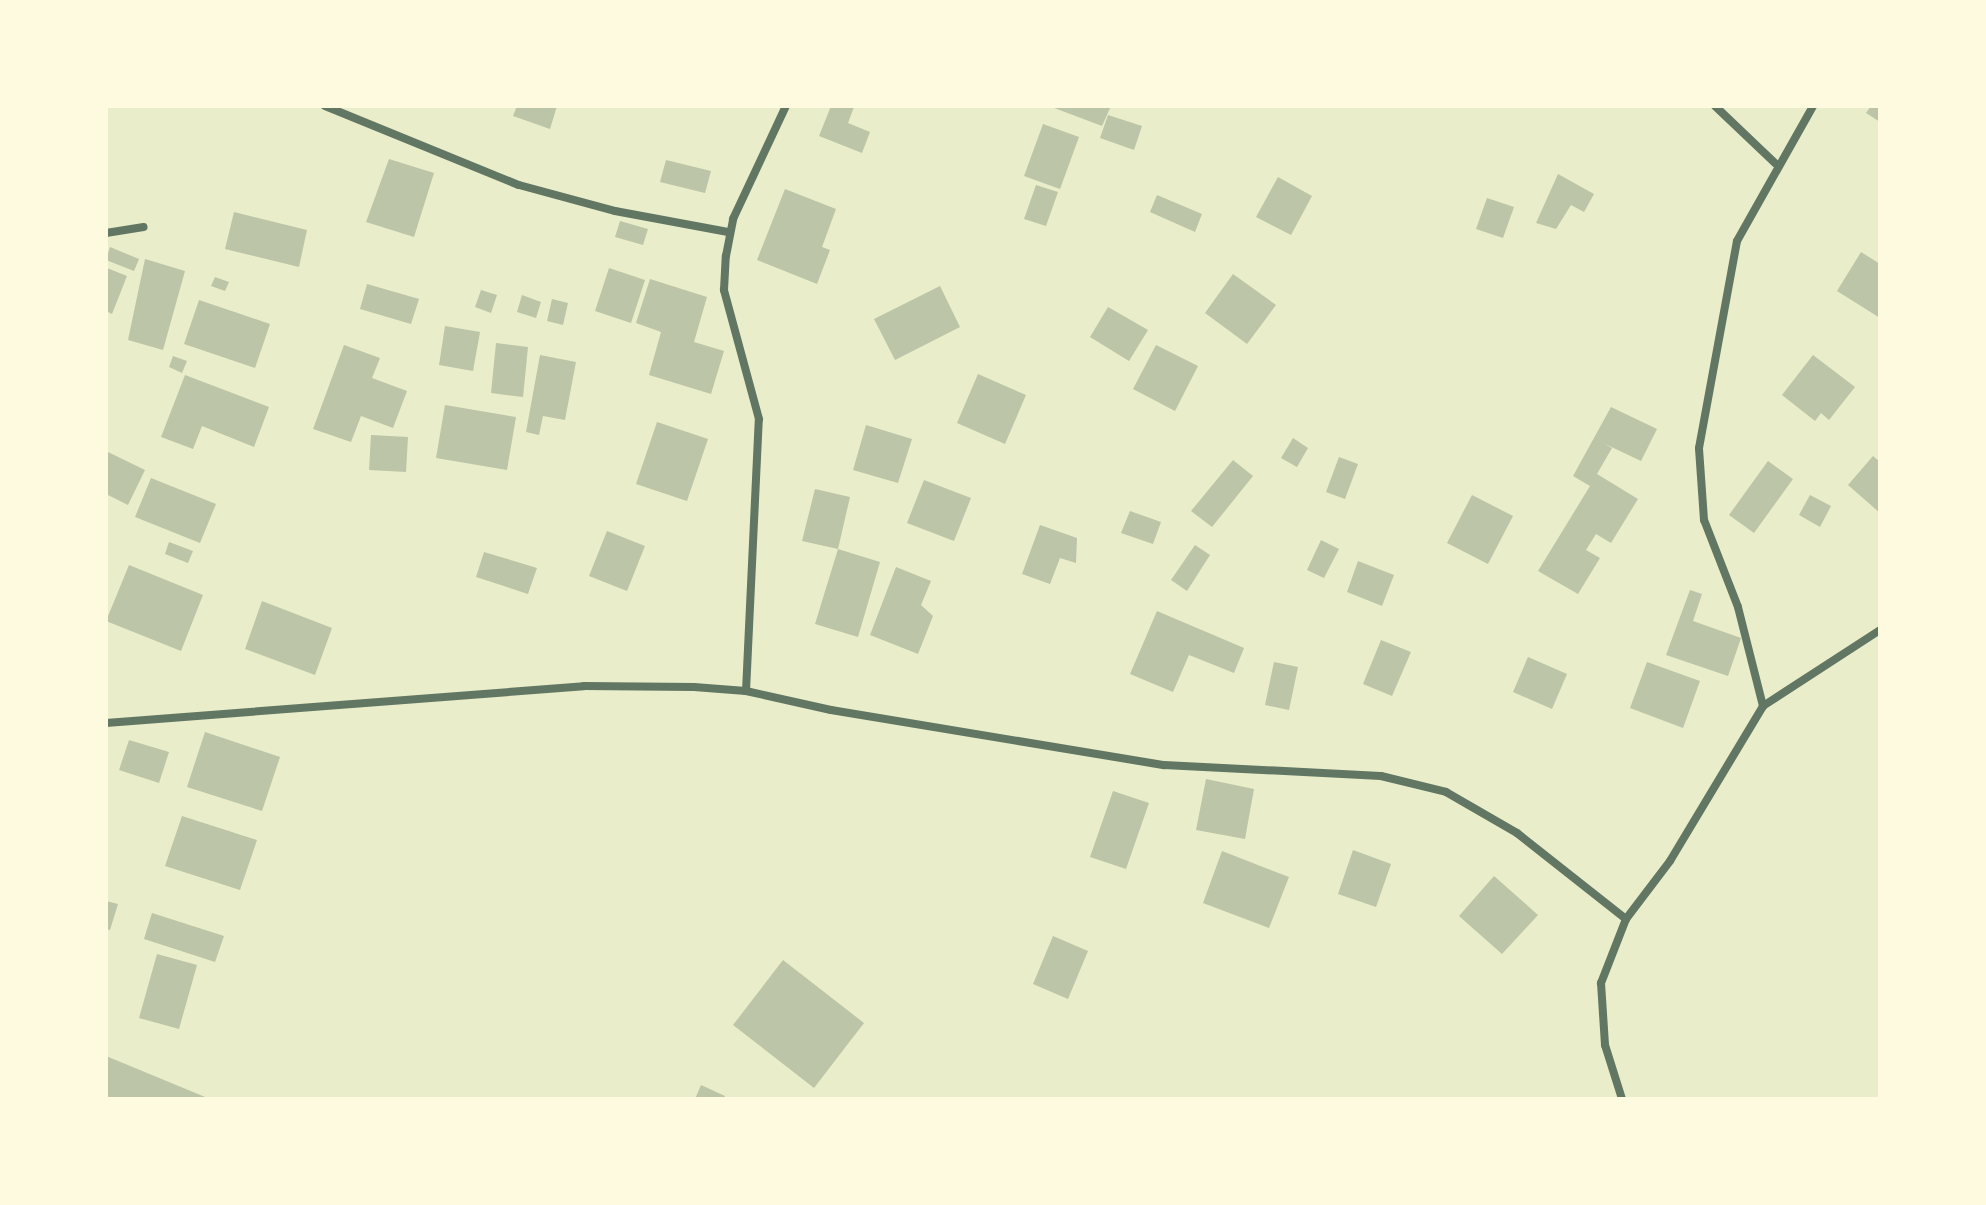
<!DOCTYPE html>
<style>
body{margin:0}
#map{position:relative;width:1986px;height:1205px;overflow:hidden;background:#e9edc9;font-family:Rubik,sans-serif}
div>[style]{position:absolute}
.building>*{inset:0;background:#bcc5a7}
.minor>*{height:8px;margin:-4px;padding:0 4px;transform-origin:4px;border-radius:4px;background:#617663}
span{translate:-50% -50%;white-space:nowrap;text-align:center;line-height:1.15;-webkit-text-stroke:6px #fefae0;paint-order:stroke}
.frame{position:absolute;inset:0;border:108px solid #fefae0;pointer-events:none}
</style>
<div id="map">
<div class="building">
<div style="clip-path:polygon(517px 106px,557px 106px,550px 129px,513px 116px)"></div>
<div style="clip-path:polygon(831px 106px,854px 107px,848px 123px,870px 132px,862px 153px,819px 136px)"></div>
<div style="clip-path:polygon(1049px 106px,1111px 106px,1102px 126px)"></div>
<div style="clip-path:polygon(1871px 106px,1880px 106px,1880px 122px,1866px 113px)"></div>
<div style="clip-path:polygon(1108px 115px,1142px 126px,1134px 150px,1100px 138px)"></div>
<div style="clip-path:polygon(1043px 124px,1079px 137px,1060px 189px,1024px 176px)"></div>
<div style="clip-path:polygon(389px 159px,434px 173px,414px 237px,366px 222px)"></div>
<div style="clip-path:polygon(666px 160px,711px 171px,705px 193px,660px 182px)"></div>
<div style="clip-path:polygon(1558px 174px,1594px 194px,1584px 212px,1571px 205px,1556px 229px,1536px 223px)"></div>
<div style="clip-path:polygon(1278px 177px,1312px 196px,1291px 235px,1256px 217px)"></div>
<div style="clip-path:polygon(1036px 185px,1058px 192px,1046px 226px,1024px 219px)"></div>
<div style="clip-path:polygon(785px 189px,836px 209px,822px 247px,830px 250px,817px 284px,757px 260px)"></div>
<div style="clip-path:polygon(1157px 195px,1202px 214px,1195px 232px,1150px 212px)"></div>
<div style="clip-path:polygon(1487px 198px,1514px 207px,1503px 238px,1476px 229px)"></div>
<div style="clip-path:polygon(234px 212px,307px 230px,299px 267px,225px 249px)"></div>
<div style="clip-path:polygon(620px 221px,648px 229px,643px 245px,615px 237px)"></div>
<div style="clip-path:polygon(110px 247px,139px 259px,134px 271px,106px 260px)"></div>
<div style="clip-path:polygon(1861px 252px,1880px 264px,1880px 318px,1837px 291px)"></div>
<div style="clip-path:polygon(145px 259px,185px 271px,163px 350px,128px 340px)"></div>
<div style="clip-path:polygon(107px 268px,127px 276px,112px 314px,106px 311px)"></div>
<div style="clip-path:polygon(609px 268px,645px 280px,631px 323px,595px 311px)"></div>
<div style="clip-path:polygon(1233px 274px,1276px 305px,1247px 344px,1205px 313px)"></div>
<div style="clip-path:polygon(215px 277px,229px 282px,225px 291px,211px 286px)"></div>
<div style="clip-path:polygon(650px 279px,707px 297px,694px 342px,724px 351px,711px 394px,649px 375px,661px 332px,636px 323px)"></div>
<div style="clip-path:polygon(367px 284px,419px 299px,411px 324px,360px 309px)"></div>
<div style="clip-path:polygon(940px 286px,960px 327px,895px 360px,874px 319px)"></div>
<div style="clip-path:polygon(481px 290px,497px 295px,491px 313px,475px 307px)"></div>
<div style="clip-path:polygon(522px 295px,541px 302px,536px 318px,517px 312px)"></div>
<div style="clip-path:polygon(552px 299px,568px 303px,563px 325px,547px 321px)"></div>
<div style="clip-path:polygon(199px 300px,270px 324px,255px 368px,184px 344px)"></div>
<div style="clip-path:polygon(1108px 307px,1148px 330px,1129px 361px,1090px 337px)"></div>
<div style="clip-path:polygon(445px 326px,480px 332px,473px 371px,439px 365px)"></div>
<div style="clip-path:polygon(496px 343px,528px 347px,523px 397px,491px 393px)"></div>
<div style="clip-path:polygon(344px 345px,380px 358px,372px 378px,407px 391px,393px 428px,361px 416px,351px 442px,313px 429px)"></div>
<div style="clip-path:polygon(1156px 345px,1198px 366px,1175px 411px,1133px 389px)"></div>
<div style="clip-path:polygon(540px 355px,576px 362px,565px 420px,543px 416px,539px 435px,526px 432px)"></div>
<div style="clip-path:polygon(1813px 355px,1855px 387px,1829px 420px,1821px 413px,1815px 421px,1782px 395px)"></div>
<div style="clip-path:polygon(173px 356px,187px 361px,182px 373px,169px 367px)"></div>
<div style="clip-path:polygon(978px 374px,1026px 395px,1005px 444px,957px 423px)"></div>
<div style="clip-path:polygon(185px 375px,269px 407px,254px 447px,202px 426px,193px 449px,161px 437px)"></div>
<div style="clip-path:polygon(445px 405px,516px 417px,507px 470px,436px 458px)"></div>
<div style="clip-path:polygon(1611px 407px,1657px 429px,1641px 461px,1603px 443px,1612px 448px,1597px 474px,1638px 499px,1611px 543px,1596px 534px,1586px 550px,1600px 558px,1578px 594px,1538px 571px,1590px 486px,1573px 476px)"></div>
<div style="clip-path:polygon(657px 422px,708px 439px,687px 501px,636px 484px)"></div>
<div style="clip-path:polygon(866px 425px,912px 439px,898px 483px,853px 470px)"></div>
<div style="clip-path:polygon(371px 435px,408px 437px,406px 472px,369px 470px)"></div>
<div style="clip-path:polygon(1293px 438px,1308px 448px,1297px 467px,1281px 458px)"></div>
<div style="clip-path:polygon(108px 452px,145px 470px,128px 505px,106px 494px)"></div>
<div style="clip-path:polygon(1873px 456px,1880px 462px,1880px 513px,1848px 485px)"></div>
<div style="clip-path:polygon(1339px 457px,1358px 464px,1345px 499px,1326px 492px)"></div>
<div style="clip-path:polygon(1233px 460px,1253px 476px,1212px 527px,1191px 511px)"></div>
<div style="clip-path:polygon(1768px 461px,1793px 479px,1754px 533px,1729px 515px)"></div>
<div style="clip-path:polygon(151px 478px,216px 504px,200px 543px,135px 517px)"></div>
<div style="clip-path:polygon(924px 480px,971px 498px,954px 541px,907px 523px)"></div>
<div style="clip-path:polygon(815px 489px,850px 497px,838px 549px,880px 562px,858px 637px,815px 624px,838px 549px,802px 541px)"></div>
<div style="clip-path:polygon(1472px 495px,1513px 516px,1488px 564px,1447px 543px)"></div>
<div style="clip-path:polygon(1810px 495px,1831px 506px,1820px 527px,1799px 515px)"></div>
<div style="clip-path:polygon(1130px 511px,1161px 522px,1153px 544px,1121px 533px)"></div>
<div style="clip-path:polygon(1040px 525px,1077px 538px,1076px 563px,1060px 558px,1050px 584px,1022px 574px)"></div>
<div style="clip-path:polygon(607px 531px,645px 546px,627px 591px,589px 576px)"></div>
<div style="clip-path:polygon(1321px 540px,1339px 549px,1324px 578px,1307px 570px)"></div>
<div style="clip-path:polygon(169px 542px,193px 551px,188px 563px,165px 554px)"></div>
<div style="clip-path:polygon(1195px 545px,1210px 555px,1187px 591px,1171px 580px)"></div>
<div style="clip-path:polygon(484px 552px,537px 568px,528px 594px,476px 577px)"></div>
<div style="clip-path:polygon(1358px 561px,1394px 575px,1382px 606px,1347px 592px)"></div>
<div style="clip-path:polygon(129px 565px,203px 595px,181px 651px,106px 621px)"></div>
<div style="clip-path:polygon(896px 567px,931px 581px,921px 605px,933px 616px,918px 654px,870px 635px)"></div>
<div style="clip-path:polygon(1690px 590px,1702px 594px,1693px 621px,1741px 638px,1728px 676px,1666px 655px)"></div>
<div style="clip-path:polygon(262px 601px,332px 628px,315px 675px,245px 649px)"></div>
<div style="clip-path:polygon(1157px 611px,1244px 648px,1234px 673px,1189px 655px,1173px 692px,1130px 674px)"></div>
<div style="clip-path:polygon(1381px 640px,1411px 652px,1392px 696px,1363px 684px)"></div>
<div style="clip-path:polygon(1528px 657px,1567px 674px,1552px 709px,1513px 692px)"></div>
<div style="clip-path:polygon(1274px 662px,1298px 667px,1289px 710px,1265px 705px)"></div>
<div style="clip-path:polygon(1647px 662px,1700px 681px,1683px 728px,1630px 708px)"></div>
<div style="clip-path:polygon(205px 732px,280px 757px,262px 811px,187px 787px)"></div>
<div style="clip-path:polygon(129px 740px,169px 752px,159px 783px,119px 770px)"></div>
<div style="clip-path:polygon(1206px 779px,1254px 789px,1245px 839px,1196px 830px)"></div>
<div style="clip-path:polygon(1113px 791px,1149px 803px,1126px 869px,1090px 857px)"></div>
<div style="clip-path:polygon(182px 816px,257px 840px,240px 890px,165px 866px)"></div>
<div style="clip-path:polygon(1353px 850px,1391px 864px,1376px 907px,1338px 894px)"></div>
<div style="clip-path:polygon(1222px 851px,1289px 877px,1269px 928px,1203px 903px)"></div>
<div style="clip-path:polygon(1494px 876px,1538px 915px,1502px 954px,1459px 916px)"></div>
<div style="clip-path:polygon(106px 901px,118px 904px,110px 930px,106px 929px)"></div>
<div style="clip-path:polygon(152px 913px,224px 936px,215px 962px,144px 939px)"></div>
<div style="clip-path:polygon(1053px 936px,1088px 951px,1068px 999px,1033px 984px)"></div>
<div style="clip-path:polygon(157px 954px,197px 965px,179px 1029px,139px 1018px)"></div>
<div style="clip-path:polygon(783px 960px,864px 1023px,814px 1088px,733px 1025px)"></div>
<div style="clip-path:polygon(106px 1056px,210px 1099px,106px 1099px)"></div>
<div style="clip-path:polygon(701px 1085px,725px 1096px,724px 1099px,695px 1099px)"></div>
</div>
<div class="minor">
<div style="left:325px;top:106px;width:209px;rotate:22.2deg"></div>
<div style="left:519px;top:185px;width:99px;rotate:15.2deg"></div>
<div style="left:615px;top:211px;width:115px;rotate:10.5deg"></div>
<div style="left:1715px;top:106px;width:84px;rotate:43.6deg"></div>
<div style="left:106px;top:233px;width:38px;rotate:-9deg"></div>
<div style="left:746px;top:691px;width:272px;rotate:-87.3deg"></div>
<div style="left:759px;top:419px;width:134px;rotate:-105.2deg"></div>
<div style="left:724px;top:290px;width:34px;rotate:-87deg"></div>
<div style="left:726px;top:256px;width:38px;rotate:-79deg"></div>
<div style="left:733px;top:219px;width:125px;rotate:-64.9deg"></div>
<div style="left:1763px;top:706px;width:102px;rotate:-104.2deg"></div>
<div style="left:1738px;top:607px;width:93px;rotate:-111.3deg"></div>
<div style="left:1704px;top:520px;width:72px;rotate:-94deg"></div>
<div style="left:1699px;top:448px;width:210px;rotate:-79.6deg"></div>
<div style="left:1737px;top:241px;width:155px;rotate:-60.6deg"></div>
<div style="left:106px;top:723px;width:479px;rotate:-4.4deg"></div>
<div style="left:584px;top:686px;width:110px;rotate:0.5deg"></div>
<div style="left:694px;top:687px;width:52px;rotate:4.4deg"></div>
<div style="left:746px;top:691px;width:87px;rotate:12.6deg"></div>
<div style="left:831px;top:710px;width:338px;rotate:9.4deg"></div>
<div style="left:1164px;top:765px;width:217px;rotate:2.9deg"></div>
<div style="left:1381px;top:776px;width:67px;rotate:13.8deg"></div>
<div style="left:1446px;top:792px;width:82px;rotate:30deg"></div>
<div style="left:1517px;top:833px;width:139px;rotate:38.3deg"></div>
<div style="left:1626px;top:919px;width:69px;rotate:111.3deg"></div>
<div style="left:1601px;top:983px;width:62px;rotate:86.3deg"></div>
<div style="left:1605px;top:1045px;width:57px;rotate:72.5deg"></div>
<div style="left:1626px;top:919px;width:73px;rotate:-52.8deg"></div>
<div style="left:1670px;top:861px;width:181px;rotate:-59deg"></div>
<div style="left:1763px;top:706px;width:140px;rotate:-33deg"></div>
</div>
<div class="frame"></div>
</div>
